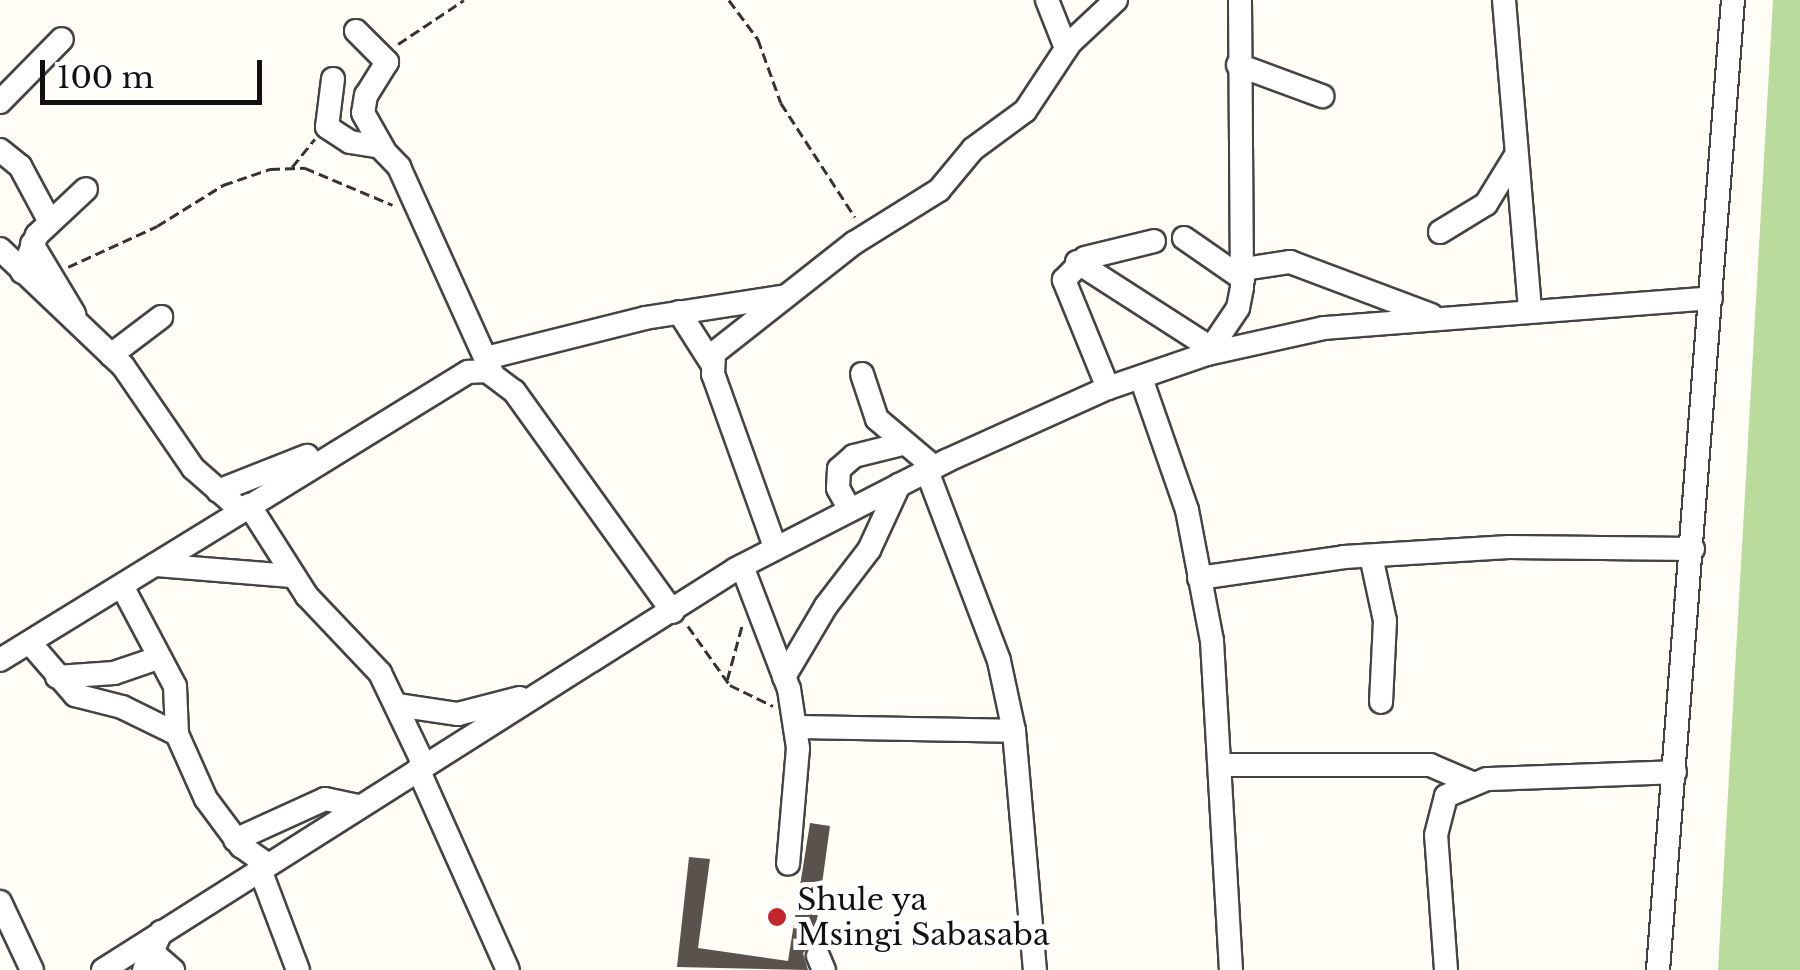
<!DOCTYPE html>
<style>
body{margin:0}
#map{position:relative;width:1800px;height:970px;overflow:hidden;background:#fffdf5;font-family:"Libre Baskerville",serif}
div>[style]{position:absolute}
.forest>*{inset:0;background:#b9dc9c}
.building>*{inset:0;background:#5a524d}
.path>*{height:2.5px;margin-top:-1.25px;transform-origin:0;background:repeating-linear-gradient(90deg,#333 0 10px,transparent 0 15px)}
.roads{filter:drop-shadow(2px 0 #444) drop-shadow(-2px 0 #444) drop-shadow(0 2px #444) drop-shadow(0 -2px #444)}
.minor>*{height:22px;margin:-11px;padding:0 11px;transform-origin:11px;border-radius:11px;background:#fff}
.dots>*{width:28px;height:28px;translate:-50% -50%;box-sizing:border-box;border:5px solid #fff;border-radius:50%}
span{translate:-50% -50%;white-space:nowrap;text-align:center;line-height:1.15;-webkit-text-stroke:10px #fff;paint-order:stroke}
.poi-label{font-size:30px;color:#111}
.left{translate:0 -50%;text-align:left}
.scale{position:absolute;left:40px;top:60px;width:222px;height:45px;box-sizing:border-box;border:5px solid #111;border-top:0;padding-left:12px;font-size:30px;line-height:35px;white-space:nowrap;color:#111;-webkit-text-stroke:8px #fff;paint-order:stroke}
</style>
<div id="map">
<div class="forest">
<div style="clip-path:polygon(1773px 0,1800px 0,1800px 970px,1718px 970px)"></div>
</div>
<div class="building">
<div style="clip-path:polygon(810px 823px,830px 826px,814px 942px,803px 953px,808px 970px,677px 967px,689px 857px,710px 859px,698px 948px,788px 961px)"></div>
</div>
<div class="path">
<div style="left:729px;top:0;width:49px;rotate:53.4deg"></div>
<div style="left:758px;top:39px;width:68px;rotate:70.2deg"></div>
<div style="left:781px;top:103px;width:136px;rotate:57deg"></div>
<div style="left:398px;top:44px;width:79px;rotate:-33.7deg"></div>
<div style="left:292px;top:167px;width:36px;rotate:-51deg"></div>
<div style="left:68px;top:267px;width:98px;rotate:-24.7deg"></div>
<div style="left:157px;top:226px;width:78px;rotate:-31.8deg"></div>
<div style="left:223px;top:185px;width:50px;rotate:-18.8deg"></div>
<div style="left:270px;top:169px;width:35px;rotate:-2deg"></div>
<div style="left:305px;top:168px;width:95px;rotate:22.8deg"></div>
<div style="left:688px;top:626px;width:72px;rotate:54.6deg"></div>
<div style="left:730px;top:685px;width:48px;rotate:26deg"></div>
<div style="left:727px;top:680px;width:57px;rotate:-74.7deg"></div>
</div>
<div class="roads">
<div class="minor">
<div style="left:1047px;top:0;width:52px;rotate:68.4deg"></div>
<div style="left:1504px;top:0;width:309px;rotate:85.2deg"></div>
<div style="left:356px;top:31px;width:44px;rotate:45deg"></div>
<div style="left:387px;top:62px;width:39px;rotate:122deg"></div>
<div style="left:366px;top:95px;width:18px;rotate:99deg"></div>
<div style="left:363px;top:113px;width:43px;rotate:60.4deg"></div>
<div style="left:1238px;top:65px;width:90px;rotate:20.3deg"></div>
<div style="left:333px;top:79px;width:48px;rotate:97.1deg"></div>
<div style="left:327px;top:127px;width:27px;rotate:33deg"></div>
<div style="left:350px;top:142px;width:30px;rotate:9deg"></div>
<div style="left:380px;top:147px;width:28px;rotate:46deg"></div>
<div style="left:399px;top:167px;width:228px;rotate:65.7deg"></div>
<div style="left:0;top:102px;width:88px;rotate:-45.5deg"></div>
<div style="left:0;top:150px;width:26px;rotate:39deg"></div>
<div style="left:20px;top:166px;width:61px;rotate:61.8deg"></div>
<div style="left:1440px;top:232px;width:54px;rotate:-31.3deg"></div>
<div style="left:1486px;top:204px;width:57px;rotate:-58.5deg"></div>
<div style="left:1184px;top:238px;width:72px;rotate:34.8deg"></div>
<div style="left:32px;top:244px;width:82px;rotate:59deg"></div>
<div style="left:0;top:249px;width:170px;rotate:43.6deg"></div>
<div style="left:123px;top:366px;width:124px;rotate:55.5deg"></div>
<div style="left:193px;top:468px;width:64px;rotate:41.2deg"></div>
<div style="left:1077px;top:262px;width:159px;rotate:32.7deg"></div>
<div style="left:1244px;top:269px;width:47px;rotate:-8.7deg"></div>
<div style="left:1290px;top:262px;width:151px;rotate:20.6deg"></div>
<div style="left:22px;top:272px;width:40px;rotate:-68deg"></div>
<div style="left:37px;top:235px;width:67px;rotate:-43.2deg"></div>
<div style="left:679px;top:312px;width:59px;rotate:57.4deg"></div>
<div style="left:1207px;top:354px;width:55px;rotate:-56deg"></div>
<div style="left:1238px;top:308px;width:21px;rotate:-79deg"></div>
<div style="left:1242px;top:287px;width:287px;rotate:-90.4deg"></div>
<div style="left:111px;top:355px;width:63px;rotate:-37.2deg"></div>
<div style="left:486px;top:358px;width:164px;rotate:-14.1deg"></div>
<div style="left:645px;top:318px;width:138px;rotate:-8.8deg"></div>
<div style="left:862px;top:374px;width:47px;rotate:71.6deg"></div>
<div style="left:877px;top:419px;width:75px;rotate:40.1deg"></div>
<div style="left:1141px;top:378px;width:140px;rotate:70.8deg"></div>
<div style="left:1187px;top:510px;width:133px;rotate:79.2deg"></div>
<div style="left:1212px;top:641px;width:330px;rotate:86.7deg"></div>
<div style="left:1108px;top:388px;width:117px;rotate:-112.2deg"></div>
<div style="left:1064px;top:280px;width:30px;rotate:-46deg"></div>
<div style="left:1085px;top:258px;width:71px;rotate:-13.8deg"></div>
<div style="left:927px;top:471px;width:203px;rotate:69.2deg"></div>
<div style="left:999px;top:661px;width:72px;rotate:77.9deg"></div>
<div style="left:1014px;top:731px;width:240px;rotate:85deg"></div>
<div style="left:218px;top:491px;width:96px;rotate:-21.5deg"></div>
<div style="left:249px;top:505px;width:108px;rotate:57.5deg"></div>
<div style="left:307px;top:596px;width:106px;rotate:46.5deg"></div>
<div style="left:380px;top:673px;width:102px;rotate:64.4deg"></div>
<div style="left:850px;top:510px;width:25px;rotate:-119deg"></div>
<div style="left:838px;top:488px;width:19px;rotate:-87deg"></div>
<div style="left:839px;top:469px;width:20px;rotate:-41deg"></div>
<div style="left:854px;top:456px;width:49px;rotate:-14deg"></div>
<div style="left:775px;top:547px;width:184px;rotate:-109.7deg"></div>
<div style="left:713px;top:374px;width:21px;rotate:-87deg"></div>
<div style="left:714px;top:353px;width:178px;rotate:-38.2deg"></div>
<div style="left:854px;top:243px;width:100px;rotate:-31.9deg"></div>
<div style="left:939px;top:190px;width:53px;rotate:-50.3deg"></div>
<div style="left:973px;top:149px;width:64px;rotate:-36.2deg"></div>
<div style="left:1025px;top:111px;width:82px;rotate:-56.5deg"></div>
<div style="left:1070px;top:43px;width:63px;rotate:-43.1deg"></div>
<div style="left:1371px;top:556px;width:66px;rotate:77.8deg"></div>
<div style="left:1385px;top:621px;width:81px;rotate:92.8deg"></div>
<div style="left:155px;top:565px;width:138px;rotate:4.6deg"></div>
<div style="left:742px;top:566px;width:132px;rotate:69.1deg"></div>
<div style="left:789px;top:689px;width:60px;rotate:81.3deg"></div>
<div style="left:798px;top:748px;width:116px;rotate:94.9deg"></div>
<div style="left:1199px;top:578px;width:147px;rotate:-8.2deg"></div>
<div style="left:1344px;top:557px;width:165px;rotate:-3.5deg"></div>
<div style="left:1509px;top:547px;width:184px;rotate:0.6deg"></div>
<div style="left:122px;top:586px;width:113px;rotate:62.1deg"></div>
<div style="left:175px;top:686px;width:48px;rotate:87.6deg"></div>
<div style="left:177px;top:734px;width:71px;rotate:66deg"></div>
<div style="left:206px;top:799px;width:59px;rotate:53.3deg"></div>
<div style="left:241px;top:846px;width:29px;rotate:35deg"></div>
<div style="left:30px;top:643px;width:69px;rotate:49.1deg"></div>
<div style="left:75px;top:695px;width:49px;rotate:14.3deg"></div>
<div style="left:122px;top:707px;width:61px;rotate:26.1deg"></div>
<div style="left:0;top:660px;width:550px;rotate:-31.61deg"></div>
<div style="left:468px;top:372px;width:19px;rotate:-3deg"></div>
<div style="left:487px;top:371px;width:34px;rotate:37deg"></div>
<div style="left:514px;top:391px;width:272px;rotate:54.3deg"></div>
<div style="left:57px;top:677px;width:57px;rotate:-4deg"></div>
<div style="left:114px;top:673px;width:46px;rotate:-18.8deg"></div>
<div style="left:784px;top:677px;width:82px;rotate:-59.4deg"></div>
<div style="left:826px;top:606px;width:71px;rotate:-52.5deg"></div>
<div style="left:869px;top:550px;width:72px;rotate:-65.2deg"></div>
<div style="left:397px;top:705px;width:62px;rotate:8.4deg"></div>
<div style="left:458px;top:714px;width:64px;rotate:-14.5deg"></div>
<div style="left:795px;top:727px;width:219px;rotate:1deg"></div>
<div style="left:1220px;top:765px;width:210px"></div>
<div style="left:1430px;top:765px;width:46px;rotate:23.2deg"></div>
<div style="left:418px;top:769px;width:220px;rotate:65.9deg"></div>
<div style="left:235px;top:840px;width:99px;rotate:-24.5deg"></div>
<div style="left:325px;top:799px;width:35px;rotate:12deg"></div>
<div style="left:259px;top:867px;width:110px;rotate:69.3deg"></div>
<div style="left:0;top:902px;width:75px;rotate:64.8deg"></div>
<div style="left:152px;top:952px;width:28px;rotate:41deg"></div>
<div style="left:818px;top:956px;width:15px;rotate:67deg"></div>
<div style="left:103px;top:970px;width:749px;rotate:-32.35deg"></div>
<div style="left:736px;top:569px;width:236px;rotate:-27.2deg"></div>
<div style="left:946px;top:461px;width:178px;rotate:-24.3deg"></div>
<div style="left:1108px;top:388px;width:105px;rotate:-19deg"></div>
<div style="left:1207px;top:354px;width:120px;rotate:-12.5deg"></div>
<div style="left:1324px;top:328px;width:388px;rotate:-4.4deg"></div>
<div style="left:144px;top:970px;width:42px;rotate:-65.9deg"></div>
<div style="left:1446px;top:970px;width:135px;rotate:-94.2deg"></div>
<div style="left:1436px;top:835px;width:40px;rotate:-75.6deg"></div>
<div style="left:1446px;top:796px;width:44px;rotate:-22.5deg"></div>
<div style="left:1487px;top:779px;width:188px;rotate:-2.1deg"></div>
<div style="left:1658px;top:970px;width:973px;rotate:-85.58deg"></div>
</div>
</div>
<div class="dots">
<div style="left:777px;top:917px;background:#c4262e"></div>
</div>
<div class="poi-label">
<span class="left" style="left:797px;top:917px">Shule ya<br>Msingi Sabasaba</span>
</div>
<div class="scale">100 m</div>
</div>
